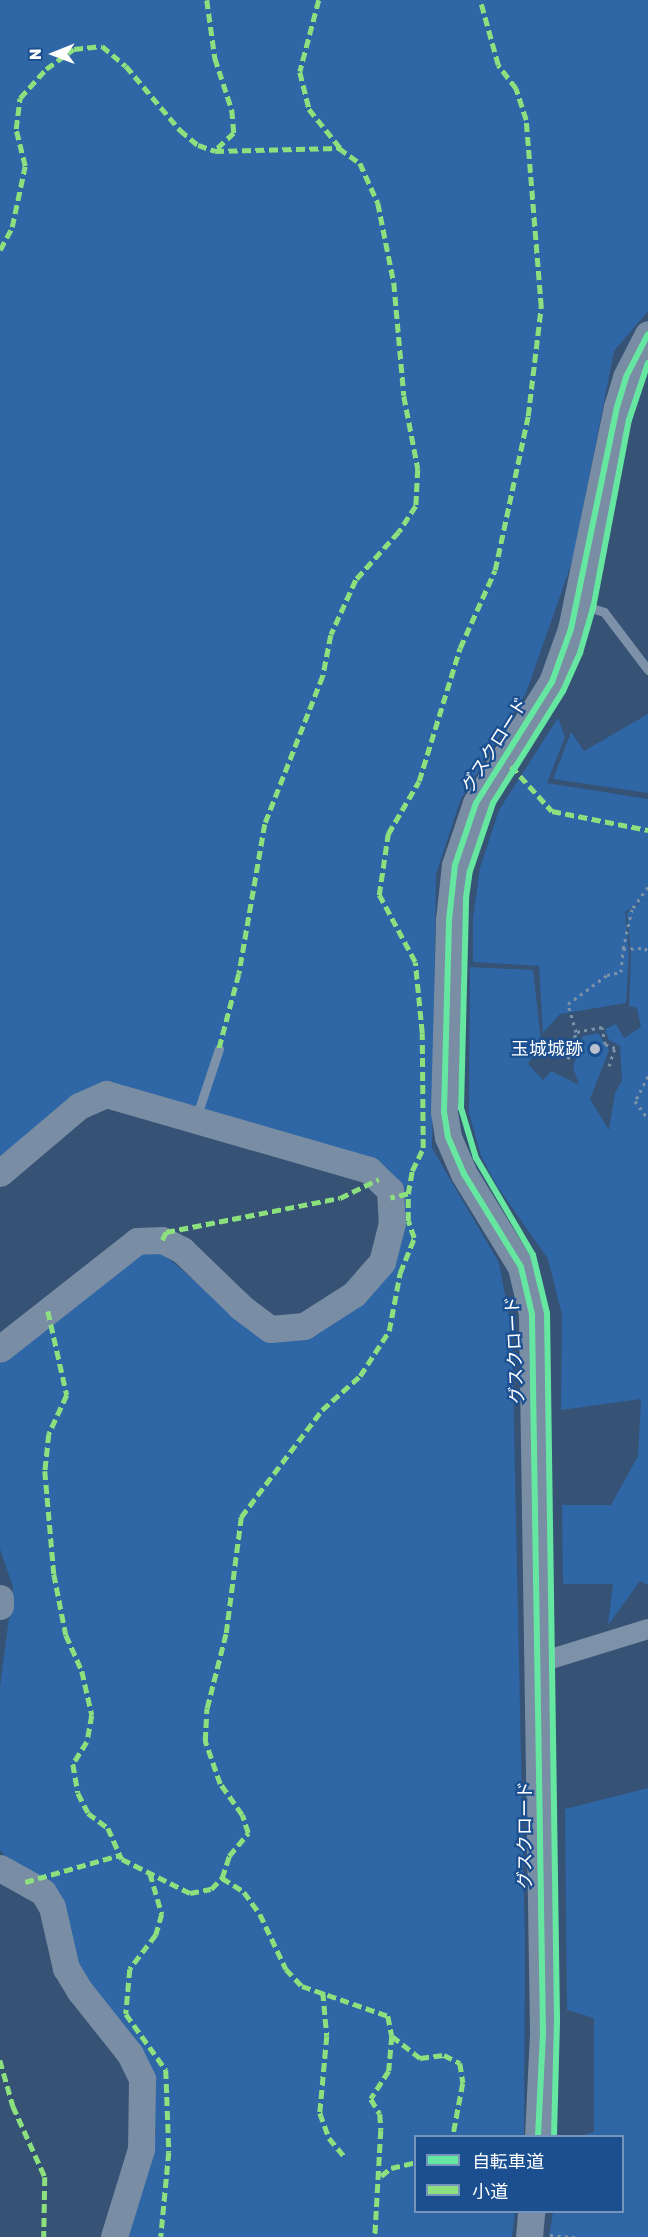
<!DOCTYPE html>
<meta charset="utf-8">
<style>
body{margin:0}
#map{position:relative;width:648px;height:2237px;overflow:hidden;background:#365274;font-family:Rubik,"Noto Sans JP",sans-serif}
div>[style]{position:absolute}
.green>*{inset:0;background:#2f66a5}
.path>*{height:3px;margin-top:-1.5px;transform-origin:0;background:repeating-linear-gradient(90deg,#7d92a8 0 3px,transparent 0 7.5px)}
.lane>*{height:9px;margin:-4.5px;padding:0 4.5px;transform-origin:4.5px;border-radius:4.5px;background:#7d92a8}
.street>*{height:20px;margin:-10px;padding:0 10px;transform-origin:10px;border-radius:10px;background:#7d92a8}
.secondary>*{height:27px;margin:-13.5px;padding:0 13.5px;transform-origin:13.5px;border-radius:13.5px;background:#798da4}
.quiet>*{height:4.5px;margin-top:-2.25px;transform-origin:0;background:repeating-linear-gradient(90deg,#8de07e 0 9px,transparent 0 13.5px)}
.cycleway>*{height:6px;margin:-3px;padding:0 3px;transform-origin:3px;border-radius:3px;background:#66e7a1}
.dots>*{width:16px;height:16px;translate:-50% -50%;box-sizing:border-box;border:3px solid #1b4f8f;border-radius:50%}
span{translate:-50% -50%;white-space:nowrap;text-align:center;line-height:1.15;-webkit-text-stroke:4.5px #1b4f8f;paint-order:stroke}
.street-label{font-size:18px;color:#fff}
.poi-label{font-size:18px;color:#fff}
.right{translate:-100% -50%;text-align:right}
.legend{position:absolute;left:414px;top:2135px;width:210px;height:78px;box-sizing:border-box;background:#1b4f8f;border:2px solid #7695bc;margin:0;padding:8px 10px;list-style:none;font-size:18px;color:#fff}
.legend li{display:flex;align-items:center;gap:12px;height:30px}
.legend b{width:30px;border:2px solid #7695bc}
.north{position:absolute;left:24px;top:24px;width:60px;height:60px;-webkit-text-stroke:4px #1b4f8f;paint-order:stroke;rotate:269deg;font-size:16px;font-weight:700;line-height:24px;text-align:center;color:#fff}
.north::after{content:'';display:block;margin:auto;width:21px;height:27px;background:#fff;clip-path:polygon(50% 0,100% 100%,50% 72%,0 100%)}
</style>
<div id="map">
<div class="green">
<div style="clip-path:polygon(0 0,648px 0,648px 311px,614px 351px,573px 559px,526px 693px,460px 801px,436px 874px,432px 1148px,499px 1263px,512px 1332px,525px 1944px,524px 2136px,416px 2136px,416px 2212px,515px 2212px,512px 2237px,124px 2237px,156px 2132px,149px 2069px,73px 1971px,56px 1889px,10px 1862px,0 1850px,0 1687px,13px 1587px,0 1549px,0 1359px,128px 1254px,158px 1250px,255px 1331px,364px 1299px,394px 1183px,113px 1084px,0 1160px)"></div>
<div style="clip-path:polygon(648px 714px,648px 793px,553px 779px,571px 732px,584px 751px)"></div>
<div style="clip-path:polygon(558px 718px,565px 737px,547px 783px,648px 799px,648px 1585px,640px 1581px,608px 1625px,613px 1584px,563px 1584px,562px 1505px,611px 1505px,638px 1456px,641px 1399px,561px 1410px,562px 1315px,548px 1259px,497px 1186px,481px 1156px,469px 1113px,470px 967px,533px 970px,541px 1041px,528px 1064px,543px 1080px,551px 1071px,579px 1085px,573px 1067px,583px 1036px,598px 1033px,609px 1050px,590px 1099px,609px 1130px,615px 1093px,622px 1080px,620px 1046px,609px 1040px,605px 1029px,616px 1024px,624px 1038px,641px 1027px,637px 1008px,629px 1006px,631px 955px,627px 913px,646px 898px,625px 912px,629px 954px,626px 1003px,560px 1014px,543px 1033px,539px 966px,473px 962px,473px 918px,480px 868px,499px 810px)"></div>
<div style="clip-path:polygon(648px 1788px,648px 2237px,549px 2237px,553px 2212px,622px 2212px,622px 2136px,580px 2136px,594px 2132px,594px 2018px,567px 2010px,565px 1809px)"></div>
</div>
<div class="path">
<div style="left:648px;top:887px;width:27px;rotate:126deg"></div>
<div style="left:632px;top:909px;width:41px;rotate:102.7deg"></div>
<div style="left:623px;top:949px;width:22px;rotate:-3deg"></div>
<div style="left:645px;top:948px;width:5px;rotate:53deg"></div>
<div style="left:568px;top:1059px;width:28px;rotate:-73deg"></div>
<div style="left:609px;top:1066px;width:19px;rotate:-72deg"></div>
<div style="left:615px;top:1048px;width:11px;rotate:-158deg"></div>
<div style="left:605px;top:1044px;width:17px;rotate:-100deg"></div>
<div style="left:602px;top:1027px;width:26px;rotate:169deg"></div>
<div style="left:576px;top:1032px;width:29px;rotate:-106deg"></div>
<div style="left:568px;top:1004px;width:49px;rotate:-36.6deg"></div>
<div style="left:607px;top:975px;width:14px;rotate:-12deg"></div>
<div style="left:621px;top:972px;width:23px;rotate:-85deg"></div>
<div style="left:648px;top:1076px;width:28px;rotate:117deg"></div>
<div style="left:635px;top:1101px;width:22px;rotate:54deg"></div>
<div style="left:550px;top:2235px;width:25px;rotate:5deg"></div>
</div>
<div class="lane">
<div style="left:578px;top:604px;width:27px;rotate:17deg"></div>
<div style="left:604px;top:612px;width:73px;rotate:52.8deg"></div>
<div style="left:196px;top:1118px;width:73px;rotate:-71.6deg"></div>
</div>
<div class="street">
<div style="left:538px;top:1663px;width:115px;rotate:-17.2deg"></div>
</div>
<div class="secondary">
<div style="left:0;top:1173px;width:104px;rotate:-40.3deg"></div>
<div style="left:79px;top:1106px;width:30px;rotate:-24deg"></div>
<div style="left:106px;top:1094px;width:274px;rotate:16.1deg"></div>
<div style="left:369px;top:1170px;width:29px;rotate:44deg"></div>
<div style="left:390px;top:1190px;width:33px;rotate:87deg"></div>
<div style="left:392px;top:1223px;width:40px;rotate:104.4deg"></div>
<div style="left:382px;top:1262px;width:43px;rotate:131.2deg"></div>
<div style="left:354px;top:1294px;width:59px;rotate:147.4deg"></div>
<div style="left:304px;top:1326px;width:34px;rotate:175deg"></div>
<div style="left:270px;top:1329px;width:38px;rotate:-143deg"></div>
<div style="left:240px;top:1306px;width:81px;rotate:-136deg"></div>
<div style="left:182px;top:1250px;width:22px;rotate:-153deg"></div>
<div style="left:162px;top:1240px;width:25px;rotate:178deg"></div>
<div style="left:137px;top:1241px;width:174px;rotate:141.8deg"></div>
<div style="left:0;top:1598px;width:8px;rotate:90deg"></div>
<div style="left:0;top:1868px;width:49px;rotate:29.2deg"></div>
<div style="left:43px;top:1892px;width:17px;rotate:59deg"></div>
<div style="left:52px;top:1907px;width:63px;rotate:77.1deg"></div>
<div style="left:66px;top:1968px;width:27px;rotate:59deg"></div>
<div style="left:80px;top:1991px;width:80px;rotate:51.6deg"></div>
<div style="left:130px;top:2054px;width:28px;rotate:64deg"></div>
<div style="left:142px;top:2079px;width:70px;rotate:90.8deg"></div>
<div style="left:141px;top:2149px;width:92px;rotate:107.1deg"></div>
<div style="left:538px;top:2136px;width:103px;rotate:-87.2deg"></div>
<div style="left:543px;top:2033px;width:719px;rotate:-90.88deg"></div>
<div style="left:532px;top:1314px;width:48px;rotate:-103.2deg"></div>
<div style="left:521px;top:1267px;width:109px;rotate:-121.5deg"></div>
<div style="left:464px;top:1174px;width:40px;rotate:-113.4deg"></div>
<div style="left:448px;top:1137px;width:25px;rotate:-99deg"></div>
<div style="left:444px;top:1112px;width:192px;rotate:-88.5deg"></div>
<div style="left:449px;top:920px;width:55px;rotate:-83.8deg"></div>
<div style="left:455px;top:865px;width:65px;rotate:-71.3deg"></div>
<div style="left:476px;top:803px;width:143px;rotate:-57.9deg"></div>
<div style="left:552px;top:682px;width:56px;rotate:-70.3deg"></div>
<div style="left:571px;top:629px;width:227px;rotate:-78.3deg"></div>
<div style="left:617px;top:407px;width:31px;rotate:-73deg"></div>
<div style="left:626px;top:377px;width:48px;rotate:-62.9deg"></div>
<div style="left:529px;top:2237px;width:25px;rotate:-85deg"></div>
</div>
<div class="quiet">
<div style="left:207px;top:0;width:59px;rotate:82.1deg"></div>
<div style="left:215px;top:58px;width:55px;rotate:71.9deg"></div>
<div style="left:232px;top:110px;width:23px;rotate:85deg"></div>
<div style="left:234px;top:133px;width:26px;rotate:137deg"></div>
<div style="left:319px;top:0;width:74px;rotate:104.8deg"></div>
<div style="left:300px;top:72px;width:38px;rotate:76deg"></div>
<div style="left:309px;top:109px;width:53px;rotate:51.2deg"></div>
<div style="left:0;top:250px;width:26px;rotate:-62deg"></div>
<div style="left:12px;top:227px;width:62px;rotate:-78deg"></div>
<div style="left:25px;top:166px;width:38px;rotate:-104deg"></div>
<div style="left:16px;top:129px;width:31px;rotate:-83deg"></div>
<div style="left:20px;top:98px;width:39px;rotate:-48deg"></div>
<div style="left:46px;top:69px;width:34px;rotate:-36deg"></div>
<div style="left:74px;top:49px;width:28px;rotate:-6deg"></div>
<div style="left:102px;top:46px;width:31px;rotate:40deg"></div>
<div style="left:126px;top:66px;width:84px;rotate:49.8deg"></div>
<div style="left:180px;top:130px;width:23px;rotate:40deg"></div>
<div style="left:198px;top:145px;width:18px;rotate:19deg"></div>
<div style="left:215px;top:151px;width:124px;rotate:-1.4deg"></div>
<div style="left:339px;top:148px;width:26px;rotate:36deg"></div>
<div style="left:360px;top:163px;width:44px;rotate:65.8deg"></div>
<div style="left:378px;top:203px;width:82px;rotate:78.7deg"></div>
<div style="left:394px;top:283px;width:113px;rotate:84.9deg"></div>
<div style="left:404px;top:396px;width:74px;rotate:79.1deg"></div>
<div style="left:418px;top:469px;width:37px;rotate:93deg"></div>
<div style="left:416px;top:506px;width:31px;rotate:123deg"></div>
<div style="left:399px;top:532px;width:64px;rotate:131.9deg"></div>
<div style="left:356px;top:580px;width:60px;rotate:114.4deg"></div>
<div style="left:331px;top:635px;width:42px;rotate:101deg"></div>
<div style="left:323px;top:676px;width:159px;rotate:111.4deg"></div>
<div style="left:265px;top:824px;width:152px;rotate:99.8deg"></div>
<div style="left:239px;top:974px;width:78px;rotate:104.9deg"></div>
<div style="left:511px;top:766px;width:61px;rotate:47.7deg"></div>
<div style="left:552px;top:811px;width:98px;rotate:11.2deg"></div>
<div style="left:408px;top:1194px;width:23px;rotate:-80deg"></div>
<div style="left:412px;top:1171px;width:25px;rotate:-64deg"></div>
<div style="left:423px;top:1148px;width:115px;rotate:-90.5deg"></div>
<div style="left:422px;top:1033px;width:71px;rotate:-95.6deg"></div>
<div style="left:415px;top:962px;width:76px;rotate:-118.2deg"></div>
<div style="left:379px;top:895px;width:62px;rotate:-81.6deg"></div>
<div style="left:388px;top:834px;width:61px;rotate:-59.7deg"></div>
<div style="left:419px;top:781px;width:139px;rotate:-72.9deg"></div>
<div style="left:460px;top:648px;width:85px;rotate:-65.8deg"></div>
<div style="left:495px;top:570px;width:157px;rotate:-77.9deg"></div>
<div style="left:528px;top:416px;width:110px;rotate:-83.2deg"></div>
<div style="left:541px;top:307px;width:188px;rotate:-94.6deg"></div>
<div style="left:526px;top:120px;width:33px;rotate:-108deg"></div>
<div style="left:516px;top:89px;width:30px;rotate:-127deg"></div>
<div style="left:498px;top:65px;width:67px;rotate:-105.5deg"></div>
<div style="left:162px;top:1240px;width:9px;rotate:-63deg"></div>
<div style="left:166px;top:1232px;width:177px;rotate:-11.1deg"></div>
<div style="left:340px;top:1198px;width:43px;rotate:-26deg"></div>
<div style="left:48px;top:1311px;width:86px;rotate:77.3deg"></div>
<div style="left:67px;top:1395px;width:43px;rotate:114.8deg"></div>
<div style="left:49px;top:1434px;width:37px;rotate:96deg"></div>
<div style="left:45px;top:1471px;width:103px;rotate:85deg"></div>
<div style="left:54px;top:1574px;width:62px;rotate:78.9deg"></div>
<div style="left:66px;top:1635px;width:39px;rotate:66deg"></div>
<div style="left:82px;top:1671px;width:45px;rotate:77.2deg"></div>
<div style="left:92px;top:1715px;width:27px;rotate:100deg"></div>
<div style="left:87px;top:1742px;width:26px;rotate:122deg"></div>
<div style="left:73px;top:1764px;width:29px;rotate:80deg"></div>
<div style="left:78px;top:1793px;width:22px;rotate:63deg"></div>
<div style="left:88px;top:1813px;width:25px;rotate:37deg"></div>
<div style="left:108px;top:1828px;width:34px;rotate:66deg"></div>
<div style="left:122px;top:1859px;width:76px;rotate:26.6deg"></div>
<div style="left:190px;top:1893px;width:21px;rotate:-11deg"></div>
<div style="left:211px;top:1889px;width:16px;rotate:-45deg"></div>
<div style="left:222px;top:1878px;width:23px;rotate:-72deg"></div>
<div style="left:229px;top:1856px;width:30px;rotate:-50deg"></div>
<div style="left:248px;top:1833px;width:19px;rotate:-108deg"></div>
<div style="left:242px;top:1815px;width:38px;rotate:-125deg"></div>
<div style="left:220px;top:1784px;width:46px;rotate:-109.2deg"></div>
<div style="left:205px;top:1741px;width:33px;rotate:-87deg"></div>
<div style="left:207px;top:1708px;width:77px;rotate:-75.8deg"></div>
<div style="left:226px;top:1633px;width:117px;rotate:-82.6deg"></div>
<div style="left:241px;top:1517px;width:134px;rotate:-52.9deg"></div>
<div style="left:322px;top:1410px;width:51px;rotate:-41.8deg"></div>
<div style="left:360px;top:1376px;width:54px;rotate:-57.2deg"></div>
<div style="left:389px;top:1331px;width:59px;rotate:-79.3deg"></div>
<div style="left:400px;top:1273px;width:38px;rotate:-68deg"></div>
<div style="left:414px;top:1238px;width:18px;rotate:-109deg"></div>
<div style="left:408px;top:1221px;width:27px;rotate:-90deg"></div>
<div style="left:408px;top:1194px;width:18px;rotate:167deg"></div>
<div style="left:150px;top:1873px;width:43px;rotate:73.7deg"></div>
<div style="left:162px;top:1914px;width:22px;rotate:106deg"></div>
<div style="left:156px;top:1935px;width:43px;rotate:127.4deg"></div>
<div style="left:130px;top:1969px;width:45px;rotate:95.1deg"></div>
<div style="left:126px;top:2014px;width:69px;rotate:54.5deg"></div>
<div style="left:166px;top:2070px;width:82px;rotate:87.9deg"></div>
<div style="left:169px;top:2152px;width:85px;rotate:95.4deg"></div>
<div style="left:222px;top:1878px;width:26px;rotate:32deg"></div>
<div style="left:244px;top:1892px;width:27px;rotate:54deg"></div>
<div style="left:260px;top:1914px;width:61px;rotate:64.7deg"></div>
<div style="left:286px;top:1969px;width:23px;rotate:47deg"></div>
<div style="left:302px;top:1986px;width:91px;rotate:19.2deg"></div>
<div style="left:388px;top:2016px;width:20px;rotate:79deg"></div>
<div style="left:392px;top:2036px;width:35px;rotate:95deg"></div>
<div style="left:389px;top:2071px;width:33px;rotate:123deg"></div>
<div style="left:371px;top:2099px;width:17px;rotate:59deg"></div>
<div style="left:380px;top:2114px;width:16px;rotate:86deg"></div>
<div style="left:381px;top:2130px;width:107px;rotate:93.2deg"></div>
<div style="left:25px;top:1882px;width:99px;rotate:-15.9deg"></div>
<div style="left:323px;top:1992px;width:44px;rotate:84.8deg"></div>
<div style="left:327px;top:2036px;width:77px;rotate:95.2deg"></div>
<div style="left:320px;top:2113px;width:27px;rotate:70deg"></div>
<div style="left:329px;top:2138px;width:26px;rotate:50deg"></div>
<div style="left:392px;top:2036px;width:36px;rotate:38deg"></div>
<div style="left:420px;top:2058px;width:24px;rotate:-7deg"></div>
<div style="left:444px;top:2055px;width:18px;rotate:27deg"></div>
<div style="left:460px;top:2063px;width:20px;rotate:81deg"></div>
<div style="left:463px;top:2083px;width:54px;rotate:100.7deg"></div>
<div style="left:0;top:2060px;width:48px;rotate:74.2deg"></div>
<div style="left:13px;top:2106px;width:78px;rotate:65.7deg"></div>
<div style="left:45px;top:2177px;width:60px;rotate:91deg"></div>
<div style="left:381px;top:2176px;width:13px;rotate:-39deg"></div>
<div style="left:391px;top:2168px;width:26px;rotate:-13deg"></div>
</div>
<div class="cycleway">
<div style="left:538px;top:2136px;width:103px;rotate:-87.2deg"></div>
<div style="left:543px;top:2033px;width:719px;rotate:-90.88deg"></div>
<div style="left:532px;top:1314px;width:48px;rotate:-103.2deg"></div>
<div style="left:521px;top:1267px;width:109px;rotate:-121.5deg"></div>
<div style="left:464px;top:1174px;width:40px;rotate:-113.4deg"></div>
<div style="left:448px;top:1137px;width:25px;rotate:-99deg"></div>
<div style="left:444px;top:1112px;width:192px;rotate:-88.5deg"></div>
<div style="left:449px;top:920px;width:55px;rotate:-83.8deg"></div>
<div style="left:455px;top:865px;width:65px;rotate:-71.3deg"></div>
<div style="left:476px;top:803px;width:143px;rotate:-57.9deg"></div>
<div style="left:552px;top:682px;width:56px;rotate:-70.3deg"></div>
<div style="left:571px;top:629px;width:227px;rotate:-78.3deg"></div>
<div style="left:617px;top:407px;width:31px;rotate:-73deg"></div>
<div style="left:626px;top:377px;width:48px;rotate:-62.9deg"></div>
<div style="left:554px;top:2136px;width:117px;rotate:-88.5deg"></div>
<div style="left:557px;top:2019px;width:706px;rotate:-90.81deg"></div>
<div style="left:547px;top:1313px;width:60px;rotate:-103.6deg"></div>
<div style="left:533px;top:1255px;width:113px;rotate:-120.4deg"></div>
<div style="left:476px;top:1158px;width:52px;rotate:-106.7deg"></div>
<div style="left:461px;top:1108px;width:210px;rotate:-88.6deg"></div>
<div style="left:466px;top:898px;width:27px;rotate:-82deg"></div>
<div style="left:470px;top:871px;width:72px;rotate:-71.3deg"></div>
<div style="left:493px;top:803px;width:132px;rotate:-58deg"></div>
<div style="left:563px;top:691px;width:42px;rotate:-65.9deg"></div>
<div style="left:580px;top:653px;width:47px;rotate:-73.9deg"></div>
<div style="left:593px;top:608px;width:191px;rotate:-79.2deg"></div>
<div style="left:629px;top:420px;width:60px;rotate:-71.6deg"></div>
</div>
<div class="dots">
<div style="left:595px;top:1049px;background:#b9c2ce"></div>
</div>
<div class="street-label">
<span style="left:495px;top:745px;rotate:-58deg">グスクロード</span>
<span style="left:515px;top:1350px;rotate:-93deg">グスクロード</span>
<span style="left:525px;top:1835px;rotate:-90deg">グスクロード</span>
</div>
<div class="poi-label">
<span class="right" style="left:583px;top:1049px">玉城城跡</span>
</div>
<ul class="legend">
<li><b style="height:8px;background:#66e7a1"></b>自転車道</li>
<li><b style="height:8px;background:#8de07e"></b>小道</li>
</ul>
<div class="north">N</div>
</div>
